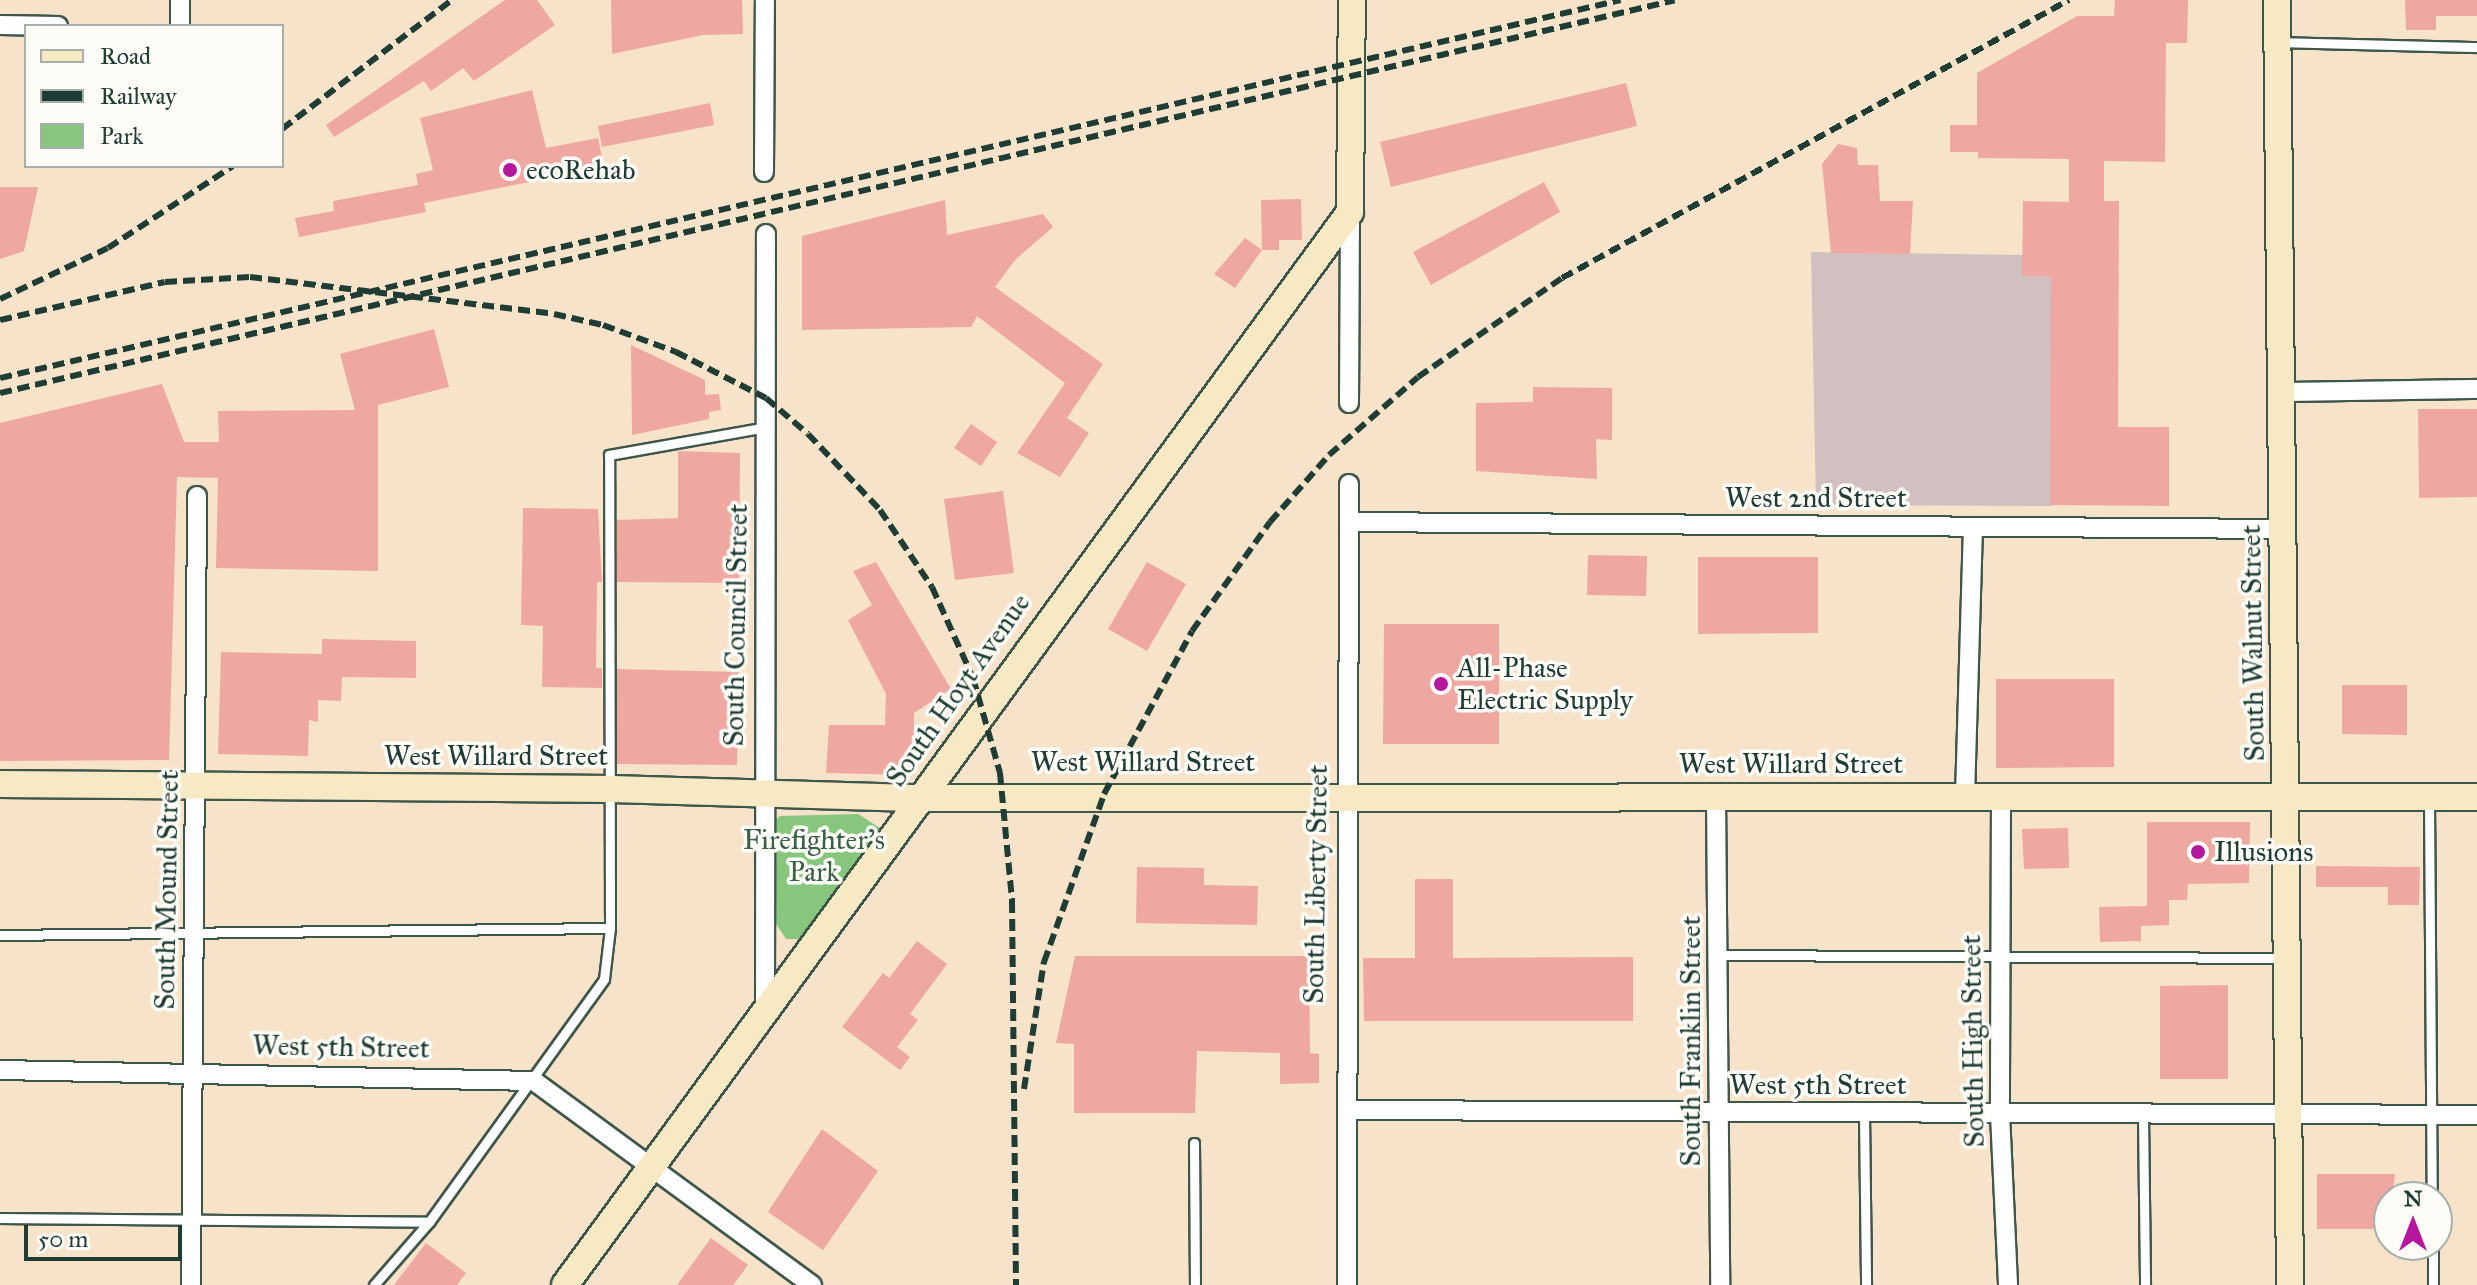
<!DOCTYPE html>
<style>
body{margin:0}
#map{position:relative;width:2477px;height:1285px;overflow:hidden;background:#f6e3ca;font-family:"IM FELL Great Primer",serif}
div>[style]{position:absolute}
.industrial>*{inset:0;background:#d2bfbf}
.green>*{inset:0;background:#87c67d}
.building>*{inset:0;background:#efa7a1}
.roads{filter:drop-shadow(2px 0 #3f564a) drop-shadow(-2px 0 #3f564a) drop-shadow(0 2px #3f564a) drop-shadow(0 -2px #3f564a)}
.lane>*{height:9px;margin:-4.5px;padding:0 4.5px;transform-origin:4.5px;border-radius:4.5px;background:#fff}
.street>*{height:18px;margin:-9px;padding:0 9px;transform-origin:9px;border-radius:9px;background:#fff}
.secondary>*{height:26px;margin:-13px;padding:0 13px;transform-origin:13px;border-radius:13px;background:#f6e9c3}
.rail>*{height:6px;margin-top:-3px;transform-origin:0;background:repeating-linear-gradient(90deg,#1f3d34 0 12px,transparent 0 18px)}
.dots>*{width:22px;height:22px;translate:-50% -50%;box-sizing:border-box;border:4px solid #fdfcf7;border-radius:50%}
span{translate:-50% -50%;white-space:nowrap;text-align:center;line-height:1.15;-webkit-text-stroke:7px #fdfcf7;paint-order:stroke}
.poi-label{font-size:28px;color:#1f3d34}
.left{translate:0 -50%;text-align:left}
.street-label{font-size:28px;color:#1f3d34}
.park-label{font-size:28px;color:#395f46}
.legend{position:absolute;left:24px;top:24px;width:260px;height:144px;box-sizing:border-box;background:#fdfcf7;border:2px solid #a4b0a9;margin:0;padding:10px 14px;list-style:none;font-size:24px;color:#1f3d34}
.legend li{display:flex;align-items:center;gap:16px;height:40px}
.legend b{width:40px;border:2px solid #a4b0a9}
.north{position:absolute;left:2373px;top:1181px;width:80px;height:80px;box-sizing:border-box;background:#fdfcf7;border:2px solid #a4b0a9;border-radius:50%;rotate:0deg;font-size:22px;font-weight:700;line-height:32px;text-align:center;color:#1f3d34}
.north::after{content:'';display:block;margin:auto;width:28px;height:36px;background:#b5179e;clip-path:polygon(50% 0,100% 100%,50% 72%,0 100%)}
.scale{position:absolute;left:24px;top:1225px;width:158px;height:36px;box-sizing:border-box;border:4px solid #1f3d34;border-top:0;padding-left:10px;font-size:24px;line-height:28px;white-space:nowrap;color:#1f3d34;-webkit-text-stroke:6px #fdfcf7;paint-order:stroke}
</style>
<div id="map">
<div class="industrial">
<div style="clip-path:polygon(1811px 252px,2023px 255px,2051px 276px,2052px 506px,1816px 505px)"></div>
</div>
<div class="green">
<div style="clip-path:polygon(858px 814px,880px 828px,878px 839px,801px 939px,786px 939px,773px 919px,773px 822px,780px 816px)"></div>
</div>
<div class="building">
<div style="clip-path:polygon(505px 0,537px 0,555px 25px,474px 81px,463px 68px,431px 91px,424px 81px,334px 137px,326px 125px)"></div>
<div style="clip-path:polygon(611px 0,742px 0,743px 34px,703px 35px,612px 54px)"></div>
<div style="clip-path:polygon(2115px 0,2188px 0,2187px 43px,2166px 43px,2165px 162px,2104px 161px,2104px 201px,2119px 201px,2118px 427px,2169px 427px,2169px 506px,2050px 505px,2051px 276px,2022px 276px,2023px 201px,2069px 202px,2069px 159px,1978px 158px,1978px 152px,1950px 152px,1950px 125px,1977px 125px,1977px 73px,2077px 16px,2114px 16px)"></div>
<div style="clip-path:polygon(2405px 0,2477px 0,2477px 16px,2436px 16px,2436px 30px,2406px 30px)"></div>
<div style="clip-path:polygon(1626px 83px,1637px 126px,1391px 187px,1380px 142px)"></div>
<div style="clip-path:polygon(532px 90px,546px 148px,598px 138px,604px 167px,424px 203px,426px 212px,299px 237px,295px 218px,334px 211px,333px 201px,418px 185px,416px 174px,433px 170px,420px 118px)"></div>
<div style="clip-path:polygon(710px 103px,714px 125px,602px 147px,598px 126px)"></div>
<div style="clip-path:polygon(1838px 144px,1857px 148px,1858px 165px,1878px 165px,1880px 201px,1913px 201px,1910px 254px,1831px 253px,1822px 164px)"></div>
<div style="clip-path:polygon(1544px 182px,1560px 212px,1431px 285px,1413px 252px)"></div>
<div style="clip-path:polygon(0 187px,38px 187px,24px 251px,0 259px)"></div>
<div style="clip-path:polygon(1301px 199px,1302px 240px,1279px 240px,1279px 250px,1262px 250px,1261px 200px)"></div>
<div style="clip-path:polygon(945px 200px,947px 235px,1043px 214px,1053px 227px,1015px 260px,995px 287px,1103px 364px,1067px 418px,1089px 433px,1060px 477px,1017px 453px,1065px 383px,977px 316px,971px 327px,802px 330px,802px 236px)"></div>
<div style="clip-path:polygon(1245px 238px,1262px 250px,1235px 288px,1214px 274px)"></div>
<div style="clip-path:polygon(434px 329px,449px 387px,378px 405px,378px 571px,216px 568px,218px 478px,177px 477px,169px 760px,0 761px,0 423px,162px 384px,184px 442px,219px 442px,218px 411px,355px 410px,340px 354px)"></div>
<div style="clip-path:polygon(631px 345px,705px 380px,705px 395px,719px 394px,721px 410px,709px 412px,709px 419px,632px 435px)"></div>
<div style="clip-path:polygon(1533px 387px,1612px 388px,1612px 440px,1596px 439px,1597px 479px,1476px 471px,1476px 403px,1533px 402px)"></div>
<div style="clip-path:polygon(2418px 409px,2477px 409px,2477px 497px,2419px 498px)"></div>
<div style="clip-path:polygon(971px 424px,997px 442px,981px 466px,954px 448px)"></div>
<div style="clip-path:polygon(678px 451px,740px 453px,739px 583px,617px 582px,617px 520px,678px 518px)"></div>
<div style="clip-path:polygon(1003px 491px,1014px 573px,955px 580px,944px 499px)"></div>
<div style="clip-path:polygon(523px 508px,598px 509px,602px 582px,597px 582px,596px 668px,602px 668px,602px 688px,542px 687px,543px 626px,521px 625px)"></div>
<div style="clip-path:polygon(1588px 555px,1647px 556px,1646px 596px,1587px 595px)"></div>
<div style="clip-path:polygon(1698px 557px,1818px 557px,1818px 633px,1698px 634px)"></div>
<div style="clip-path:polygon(876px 562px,951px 689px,914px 713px,914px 775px,826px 773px,829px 725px,885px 725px,886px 694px,848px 620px,872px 605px,853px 571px)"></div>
<div style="clip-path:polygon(1147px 562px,1186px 584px,1147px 651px,1108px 629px)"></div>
<div style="clip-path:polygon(1384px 624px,1499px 624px,1499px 744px,1383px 744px)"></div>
<div style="clip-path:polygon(322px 639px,416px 641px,416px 678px,342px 677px,341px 701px,318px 700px,318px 722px,309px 720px,308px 756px,218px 754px,221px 652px,322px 654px)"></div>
<div style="clip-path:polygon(617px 669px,738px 672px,737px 765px,617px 764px)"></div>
<div style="clip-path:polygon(1996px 679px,2114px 679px,2114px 767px,1996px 768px)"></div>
<div style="clip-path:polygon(2342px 685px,2407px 685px,2407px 735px,2342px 734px)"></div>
<div style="clip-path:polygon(2147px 822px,2250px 822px,2249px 883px,2188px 884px,2187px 900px,2169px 900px,2169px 925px,2141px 926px,2141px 941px,2100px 942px,2099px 907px,2147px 906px)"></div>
<div style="clip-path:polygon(2068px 828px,2069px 868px,2024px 869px,2022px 829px)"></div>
<div style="clip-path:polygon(2316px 866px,2420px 867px,2419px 905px,2388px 905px,2388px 887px,2316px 887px)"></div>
<div style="clip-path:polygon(1137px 867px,1204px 868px,1204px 885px,1258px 886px,1257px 925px,1136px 923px)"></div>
<div style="clip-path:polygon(1415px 879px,1453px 879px,1453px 958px,1633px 957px,1633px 1021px,1364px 1021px,1363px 958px,1415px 958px)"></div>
<div style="clip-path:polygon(917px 941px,947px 964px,910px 1014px,918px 1020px,897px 1047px,910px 1057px,900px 1070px,842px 1027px,883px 973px,889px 978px)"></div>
<div style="clip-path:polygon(1075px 956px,1309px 956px,1310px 1053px,1319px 1054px,1319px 1083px,1280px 1084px,1280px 1053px,1197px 1051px,1195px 1113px,1074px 1113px,1074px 1044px,1056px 1043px)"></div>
<div style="clip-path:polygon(2228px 985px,2228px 1079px,2160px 1079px,2160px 986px)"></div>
<div style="clip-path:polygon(822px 1129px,878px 1171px,823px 1250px,768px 1212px)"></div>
<div style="clip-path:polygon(2317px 1174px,2395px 1174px,2389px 1229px,2317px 1229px)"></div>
<div style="clip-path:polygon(711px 1238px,748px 1265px,733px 1285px,677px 1285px)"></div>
<div style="clip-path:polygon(426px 1243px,466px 1273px,457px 1285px,394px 1285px)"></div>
</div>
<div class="roads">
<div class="lane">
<div style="left:2281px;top:42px;width:196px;rotate:1.5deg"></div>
<div style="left:2429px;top:800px;width:397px;rotate:89.6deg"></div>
<div style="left:0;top:935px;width:610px;rotate:-0.66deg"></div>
<div style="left:610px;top:928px;width:473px;rotate:-90.1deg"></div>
<div style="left:609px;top:455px;width:159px;rotate:-10.1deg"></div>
<div style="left:1718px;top:955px;width:567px;rotate:0.3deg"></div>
<div style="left:1864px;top:1114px;width:171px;rotate:89.3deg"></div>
<div style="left:2143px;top:1115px;width:170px;rotate:89.3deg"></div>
<div style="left:1194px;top:1143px;width:142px;rotate:89.6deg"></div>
<div style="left:0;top:1218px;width:429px;rotate:0.5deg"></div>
<div style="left:429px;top:1222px;width:299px;rotate:-54.2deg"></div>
<div style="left:604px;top:979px;width:51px;rotate:-83.3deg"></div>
<div style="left:2433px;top:1245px;width:40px;rotate:90deg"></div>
<div style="left:374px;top:1285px;width:84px;rotate:-48.9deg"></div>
</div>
<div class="street">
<div style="left:180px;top:0;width:26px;rotate:90deg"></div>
<div style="left:0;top:25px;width:58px;rotate:1deg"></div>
<div style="left:764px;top:172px;width:172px;rotate:-89.7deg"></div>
<div style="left:2282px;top:392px;width:195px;rotate:-0.9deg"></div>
<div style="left:1349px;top:403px;width:191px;rotate:-89.7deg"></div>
<div style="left:1350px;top:522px;width:932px;rotate:0.43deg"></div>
<div style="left:1716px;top:796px;width:489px;rotate:89.5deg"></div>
<div style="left:1965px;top:796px;width:269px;rotate:-88.3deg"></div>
<div style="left:2001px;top:797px;width:317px;rotate:90.2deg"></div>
<div style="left:2000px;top:1114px;width:171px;rotate:87.3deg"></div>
<div style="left:765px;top:1015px;width:781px;rotate:-89.93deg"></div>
<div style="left:0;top:1070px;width:534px;rotate:1.18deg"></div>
<div style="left:534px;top:1081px;width:345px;rotate:36.3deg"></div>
<div style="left:1347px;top:1110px;width:1130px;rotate:0.25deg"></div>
<div style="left:191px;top:1285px;width:789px;rotate:-89.56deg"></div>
<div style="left:1347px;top:1285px;width:801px;rotate:-89.86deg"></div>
</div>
<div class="secondary">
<div style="left:2277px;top:0;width:1285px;rotate:89.42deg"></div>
<div style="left:0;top:784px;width:612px;rotate:0.47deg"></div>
<div style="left:612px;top:789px;width:309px;rotate:1.7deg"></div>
<div style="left:921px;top:798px;width:1556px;rotate:-0.04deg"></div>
<div style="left:565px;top:1285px;width:1329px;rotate:-53.81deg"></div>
<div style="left:1350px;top:212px;width:212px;rotate:-89.5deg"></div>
</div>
</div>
<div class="rail">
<div style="left:282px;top:129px;width:213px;rotate:-37.2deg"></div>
<div style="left:0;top:299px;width:119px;rotate:-25.3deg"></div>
<div style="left:108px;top:248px;width:149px;rotate:-33.3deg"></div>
<div style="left:0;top:320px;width:169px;rotate:-13deg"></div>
<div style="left:165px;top:282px;width:85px;rotate:-3.4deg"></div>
<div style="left:250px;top:277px;width:306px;rotate:6.9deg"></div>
<div style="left:554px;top:314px;width:50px;rotate:12.7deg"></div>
<div style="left:603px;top:325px;width:78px;rotate:20.3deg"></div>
<div style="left:676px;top:352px;width:101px;rotate:27.1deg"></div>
<div style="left:766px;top:398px;width:55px;rotate:40.6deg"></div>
<div style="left:808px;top:434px;width:105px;rotate:46.5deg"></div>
<div style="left:880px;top:510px;width:93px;rotate:56deg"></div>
<div style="left:932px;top:587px;width:100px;rotate:65.7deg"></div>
<div style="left:973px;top:678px;width:99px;rotate:74.1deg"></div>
<div style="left:1000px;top:773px;width:129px;rotate:84.6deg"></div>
<div style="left:1012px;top:901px;width:384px;rotate:89.4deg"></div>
<div style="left:0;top:378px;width:1664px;rotate:-13.13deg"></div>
<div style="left:0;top:393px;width:1720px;rotate:-13.2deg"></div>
<div style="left:1024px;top:1089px;width:129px;rotate:-81.1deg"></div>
<div style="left:1044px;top:962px;width:178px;rotate:-70.3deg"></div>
<div style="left:1104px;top:794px;width:185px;rotate:-61.6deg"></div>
<div style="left:1192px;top:631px;width:134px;rotate:-54.4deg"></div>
<div style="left:1270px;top:522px;width:89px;rotate:-48.6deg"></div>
<div style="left:1329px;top:455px;width:118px;rotate:-41.2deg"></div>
<div style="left:1418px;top:377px;width:175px;rotate:-34.5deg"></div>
<div style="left:1562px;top:278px;width:578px;rotate:-28.74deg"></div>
</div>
<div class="dots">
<div style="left:510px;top:170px;background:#b5179e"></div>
<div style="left:1441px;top:684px;background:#b5179e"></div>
<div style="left:2198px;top:852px;background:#b5179e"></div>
</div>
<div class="poi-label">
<span class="left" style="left:526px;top:170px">ecoRehab</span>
<span class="left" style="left:1457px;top:684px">All-Phase<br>Electric Supply</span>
<span class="left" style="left:2214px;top:852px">Illusions</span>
</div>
<div class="street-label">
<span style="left:1816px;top:498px">West 2nd Street</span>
<span style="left:736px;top:625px;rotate:-89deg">South Council Street</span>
<span style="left:2253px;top:643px;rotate:-91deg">South Walnut Street</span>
<span style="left:958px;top:690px;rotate:-55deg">South Hoyt Avenue</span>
<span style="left:496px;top:756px">West Willard Street</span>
<span style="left:1143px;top:762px">West Willard Street</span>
<span style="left:1791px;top:764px">West Willard Street</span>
<span style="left:1316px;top:884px;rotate:-89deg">South Liberty Street</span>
<span style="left:167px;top:890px;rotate:-89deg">South Mound Street</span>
<span style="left:1691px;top:1041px;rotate:-90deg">South Franklin Street</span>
<span style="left:1973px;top:1041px;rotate:-91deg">South High Street</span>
<span style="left:341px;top:1047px;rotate:1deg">West 5th Street</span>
<span style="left:1818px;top:1085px">West 5th Street</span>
</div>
<div class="park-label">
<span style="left:814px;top:856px">Firefighter's<br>Park</span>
</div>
<ul class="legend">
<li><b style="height:10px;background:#f6e9c3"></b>Road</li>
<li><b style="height:10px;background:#1f3d34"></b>Railway</li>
<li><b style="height:22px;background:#87c67d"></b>Park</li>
</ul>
<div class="north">N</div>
<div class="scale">50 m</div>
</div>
